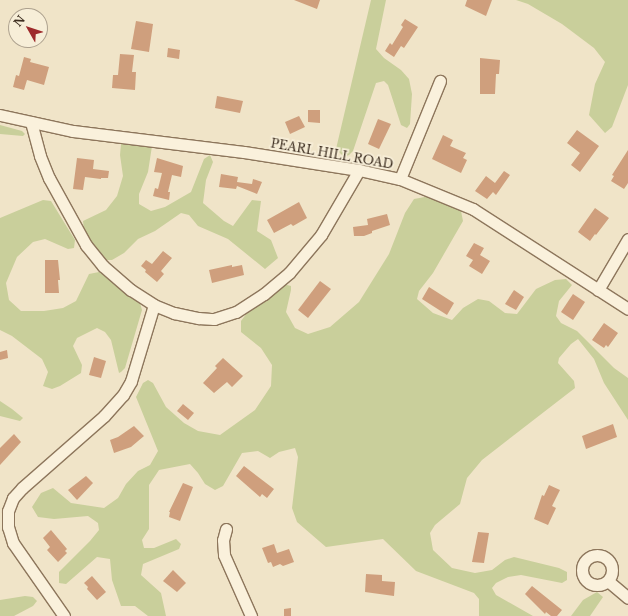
<!DOCTYPE html>
<style>
body{margin:0}
#map{position:relative;width:628px;height:616px;overflow:hidden;background:#f0e4c8;font-family:"Libre Baskerville",serif}
div>[style]{position:absolute}
.green>*{inset:0;background:#c9cf9b}
.building>*{inset:0;background:#cf9f7d}
.roads{filter:drop-shadow(1px 0 #8d765c) drop-shadow(-1px 0 #8d765c) drop-shadow(0 1px #8d765c) drop-shadow(0 -1px #8d765c)}
.street>*{height:11px;margin:-5.5px;padding:0 5.5px;transform-origin:5.5px;border-radius:5.5px;background:#faf1dc}
.street>.ring{margin:-5.5px;padding:0;box-sizing:content-box;background:none;border:11px solid #faf1dc;border-radius:50%}
span{translate:-50% -50%;white-space:nowrap;text-align:center;line-height:1.15;-webkit-text-stroke:3.5px #f7eed8;paint-order:stroke}
.street-label{font-size:12px;color:#3d2e20}
.north{position:absolute;left:8px;top:8px;width:40px;height:40px;box-sizing:border-box;background:#f7eed8;border:1px solid #ada18e;border-radius:50%;rotate:309deg;font-size:11px;font-weight:700;line-height:16px;text-align:center;color:#3d2e20}
.north::after{content:'';display:block;margin:auto;width:14px;height:18px;background:#9e2a2b;clip-path:polygon(50% 0,100% 100%,50% 72%,0 100%)}
</style>
<div id="map">
<div class="green">
<div style="clip-path:polygon(371px 0,386px 0,376px 49px,384px 58px,401px 70px,409px 79px,412px 94px,410px 124px,407px 128px,401px 125px,388px 85px,384px 81px,376px 83px,353px 151px,349px 155px,344px 157px,336px 149px)"></div>
<div style="clip-path:polygon(516px 0,628px 0,628px 85px,612px 127px,605px 133px,589px 115px,595px 84px,605px 62px,594px 48px,562px 24px,528px 4px)"></div>
<div style="clip-path:polygon(0 125px,22px 131px,25px 134px,23px 136px,0 134px)"></div>
<div style="clip-path:polygon(121px 144px,152px 146px,148px 172px,139px 194px,139px 204px,151px 211px,165px 207px,191px 192px,204px 159px,210px 155px,213px 162px,206px 180px,203px 203px,224px 221px,233px 226px,252px 200px,261px 201px,257px 231px,271px 240px,278px 258px,265px 269px,228px 239px,198px 226px,189px 215px,181px 213px,155px 231px,138px 239px,124px 253px,112px 260px,102px 260px,84px 230px,83px 221px,106px 210px,117px 196px,123px 176px,120px 155px)"></div>
<div style="clip-path:polygon(430px 196px,461px 211px,463px 221px,433px 273px,419px 291px,417px 299px,433px 313px,452px 320px,463px 308px,478px 299px,489px 301px,505px 313px,517px 314px,536px 289px,555px 280px,566px 279px,572px 285px,559px 301px,556px 316px,561px 323px,577px 331px,614px 368px,628px 378px,628px 420px,604px 383px,594px 359px,578px 339px,571px 344px,559px 358px,558px 363px,574px 381px,575px 388px,482px 460px,467px 478px,460px 504px,435px 525px,430px 533px,433px 550px,452px 568px,475px 573px,492px 570px,505px 560px,514px 557px,559px 568px,567px 572px,567px 580px,562px 583px,521px 575px,508px 577px,496px 583px,492px 588px,496px 595px,533px 616px,479px 616px,479px 599px,474px 593px,416px 571px,383px 539px,326px 547px,297px 522px,292px 508px,298px 457px,295px 448px,279px 452px,270px 458px,258px 451px,242px 453px,223px 486px,215px 490px,205px 484px,198px 473px,190px 464px,159px 470px,149px 485px,149px 529px,142px 540px,144px 548px,154px 548px,176px 539px,181px 544px,179px 549px,143px 564px,141px 575px,161px 593px,166px 616px,148px 616px,135px 606px,121px 606px,112px 580px,110px 559px,97px 557px,66px 584px,59px 583px,59px 572px,90px 541px,99px 530px,98px 523px,88px 516px,54px 519px,38px 517px,32px 507px,41px 493px,53px 488px,71px 503px,104px 508px,118px 498px,126px 484px,138px 471px,150px 465px,158px 451px,136px 397px,143px 383px,148px 380px,153px 383px,166px 407px,184px 423px,198px 431px,220px 435px,255px 410px,271px 386px,272px 365px,261px 348px,241px 332px,241px 321px,247px 313px,281px 286px,287px 285px,291px 286px,291px 290px,286px 312px,295px 328px,308px 334px,330px 327px,359px 302px,389px 254px,405px 213px,414px 199px)"></div>
<div style="clip-path:polygon(43px 200px,51px 201px,75px 240px,74px 248px,68px 249px,45px 239px,33px 242px,17px 257px,6px 283px,9px 300px,21px 311px,44px 311px,63px 308px,76px 301px,89px 274px,99px 272px,132px 296px,140px 303px,142px 310px,125px 368px,121px 372px,119px 373px,111px 340px,105px 332px,97px 328px,77px 338px,73px 346px,82px 365px,81px 373px,60px 386px,52px 389px,43px 386px,48px 372px,42px 359px,12px 336px,0 330px,0 218px)"></div>
<div style="clip-path:polygon(0 401px,12px 409px,23px 418px,20px 421px,0 416px)"></div>
<div style="clip-path:polygon(597px 592px,603px 597px,590px 616px,571px 616px,583px 600px)"></div>
<div style="clip-path:polygon(25px 596px,33px 597px,37px 601px,33px 606px,14px 616px,0 616px,0 600px)"></div>
</div>
<div class="building">
<div style="clip-path:polygon(294px 0,320px 0,317px 9px)"></div>
<div style="clip-path:polygon(467px 0,492px 0,486px 16px,465px 6px)"></div>
<div style="clip-path:polygon(405px 19px,418px 27px,404px 48px,401px 46px,394px 57px,385px 51px,390px 43px,392px 45px,403px 27px,401px 25px)"></div>
<div style="clip-path:polygon(136px 21px,153px 24px,149px 52px,131px 49px)"></div>
<div style="clip-path:polygon(168px 48px,180px 50px,179px 59px,167px 57px)"></div>
<div style="clip-path:polygon(120px 54px,134px 55px,132px 72px,136px 72px,135px 90px,112px 88px,113px 75px,118px 75px)"></div>
<div style="clip-path:polygon(24px 57px,31px 59px,30px 62px,49px 67px,44px 85px,27px 80px,24px 90px,13px 87px,16px 75px,19px 76px)"></div>
<div style="clip-path:polygon(480px 58px,500px 60px,499px 74px,496px 74px,495px 94px,480px 94px)"></div>
<div style="clip-path:polygon(217px 96px,243px 101px,240px 113px,215px 108px)"></div>
<div style="clip-path:polygon(308px 110px,320px 110px,320px 123px,308px 122px)"></div>
<div style="clip-path:polygon(299px 116px,305px 127px,290px 134px,285px 122px)"></div>
<div style="clip-path:polygon(378px 119px,391px 124px,379px 149px,368px 144px)"></div>
<div style="clip-path:polygon(577px 130px,599px 146px,580px 172px,571px 165px,580px 153px,567px 143px)"></div>
<div style="clip-path:polygon(443px 135px,453px 140px,450px 146px,466px 153px,463px 158px,467px 160px,461px 173px,432px 159px)"></div>
<div style="clip-path:polygon(628px 150px,628px 183px,624px 189px,611px 181px,614px 176px,612px 175px)"></div>
<div style="clip-path:polygon(77px 158px,94px 160px,93px 169px,109px 171px,108px 178px,101px 178px,101px 179px,85px 177px,83px 190px,73px 189px)"></div>
<div style="clip-path:polygon(157px 158px,183px 166px,181px 177px,172px 175px,168px 192px,170px 192px,169px 200px,153px 196px,155px 188px,158px 189px,162px 173px,154px 172px)"></div>
<div style="clip-path:polygon(504px 171px,510px 175px,496px 195px,493px 192px,487px 199px,475px 191px,486px 176px,495px 183px)"></div>
<div style="clip-path:polygon(221px 174px,238px 177px,237px 182px,252px 184px,253px 179px,262px 182px,257px 194px,237px 186px,236px 189px,219px 187px)"></div>
<div style="clip-path:polygon(299px 202px,307px 218px,293px 226px,291px 224px,274px 233px,267px 220px)"></div>
<div style="clip-path:polygon(595px 208px,609px 218px,596px 235px,595px 234px,590px 241px,578px 232px)"></div>
<div style="clip-path:polygon(387px 214px,390px 225px,372px 231px,372px 233px,364px 236px,354px 236px,353px 227px,368px 225px,367px 219px)"></div>
<div style="clip-path:polygon(474px 243px,484px 248px,480px 255px,490px 261px,482px 274px,469px 266px,473px 260px,466px 256px)"></div>
<div style="clip-path:polygon(163px 251px,172px 258px,161px 271px,164px 274px,157px 282px,145px 272px,146px 270px,141px 266px,146px 260px,152px 264px)"></div>
<div style="clip-path:polygon(45px 260px,58px 260px,60px 280px,58px 280px,59px 293px,45px 293px)"></div>
<div style="clip-path:polygon(232px 265px,232px 267px,242px 265px,244px 275px,212px 283px,209px 270px)"></div>
<div style="clip-path:polygon(320px 281px,331px 289px,308px 318px,298px 310px)"></div>
<div style="clip-path:polygon(429px 287px,454px 303px,447px 315px,422px 299px)"></div>
<div style="clip-path:polygon(514px 290px,524px 297px,516px 310px,505px 304px)"></div>
<div style="clip-path:polygon(573px 294px,585px 302px,573px 320px,561px 312px)"></div>
<div style="clip-path:polygon(604px 323px,618px 333px,608px 347px,606px 345px,604px 348px,592px 340px)"></div>
<div style="clip-path:polygon(7px 350px,8px 358px,0 360px,0 352px)"></div>
<div style="clip-path:polygon(94px 357px,106px 361px,101px 378px,89px 375px)"></div>
<div style="clip-path:polygon(223px 358px,243px 376px,232px 387px,227px 382px,214px 393px,203px 383px,217px 368px,215px 366px)"></div>
<div style="clip-path:polygon(183px 404px,194px 413px,188px 420px,177px 411px)"></div>
<div style="clip-path:polygon(613px 424px,617px 437px,586px 449px,582px 436px)"></div>
<div style="clip-path:polygon(134px 426px,144px 436px,131px 447px,114px 453px,110px 440px,118px 437px)"></div>
<div style="clip-path:polygon(14px 434px,21px 442px,0 465px,0 448px)"></div>
<div style="clip-path:polygon(244px 466px,274px 489px,267px 498px,262px 494px,260px 497px,236px 476px)"></div>
<div style="clip-path:polygon(86px 476px,93px 483px,77px 500px,68px 490px)"></div>
<div style="clip-path:polygon(183px 483px,193px 487px,180px 521px,169px 517px,170px 512px,169px 512px)"></div>
<div style="clip-path:polygon(549px 485px,560px 490px,552px 506px,556px 508px,548px 525px,534px 519px,542px 495px,544px 496px)"></div>
<div style="clip-path:polygon(51px 530px,67px 549px,65px 551px,67px 553px,58px 562px,47px 550px,50px 547px,43px 538px)"></div>
<div style="clip-path:polygon(478px 532px,489px 533px,484px 563px,472px 562px)"></div>
<div style="clip-path:polygon(274px 544px,277px 553px,289px 549px,294px 562px,283px 566px,280px 564px,273px 567px,271px 562px,268px 563px,262px 548px)"></div>
<div style="clip-path:polygon(173px 570px,186px 583px,177px 592px,163px 581px)"></div>
<div style="clip-path:polygon(366px 574px,382px 575px,382px 581px,395px 582px,394px 596px,365px 592px)"></div>
<div style="clip-path:polygon(92px 576px,106px 592px,97px 600px,87px 589px,88px 587px,84px 583px)"></div>
<div style="clip-path:polygon(532px 586px,562px 610px,557px 616px,551px 616px,546px 612px,545px 614px,525px 594px)"></div>
<div style="clip-path:polygon(291px 608px,291px 616px,284px 616px,284px 609px)"></div>
</div>
<div class="roads">
<div class="street">
<div style="left:0;top:115px;width:75px;rotate:12.4deg"></div>
<div style="left:73px;top:131px;width:172px;rotate:7deg"></div>
<div style="left:244px;top:152px;width:116px;rotate:8.9deg"></div>
<div style="left:359px;top:170px;width:42px;rotate:12.4deg"></div>
<div style="left:400px;top:179px;width:79px;rotate:22.3deg"></div>
<div style="left:473px;top:209px;width:184px;rotate:32.8deg"></div>
<div style="left:31px;top:122px;width:35px;rotate:75deg"></div>
<div style="left:40px;top:156px;width:24px;rotate:68deg"></div>
<div style="left:49px;top:178px;width:77px;rotate:61.1deg"></div>
<div style="left:86px;top:245px;width:27px;rotate:51deg"></div>
<div style="left:103px;top:266px;width:37px;rotate:41deg"></div>
<div style="left:131px;top:290px;width:27px;rotate:33deg"></div>
<div style="left:154px;top:305px;width:22px;rotate:22deg"></div>
<div style="left:174px;top:313px;width:25px;rotate:12deg"></div>
<div style="left:198px;top:318px;width:16px;rotate:4deg"></div>
<div style="left:214px;top:319px;width:23px;rotate:-18deg"></div>
<div style="left:236px;top:312px;width:33px;rotate:-33deg"></div>
<div style="left:264px;top:294px;width:33px;rotate:-40deg"></div>
<div style="left:289px;top:273px;width:50px;rotate:-49.9deg"></div>
<div style="left:321px;top:235px;width:75px;rotate:-59.7deg"></div>
<div style="left:400px;top:179px;width:106px;rotate:-67.8deg"></div>
<div style="left:598px;top:290px;width:59px;rotate:-59.5deg"></div>
<div style="left:226px;top:529px;width:11px;rotate:105deg"></div>
<div style="left:223px;top:540px;width:15px;rotate:86deg"></div>
<div style="left:224px;top:555px;width:67px;rotate:66.1deg"></div>
<div class="ring" style="left:582px;top:555px;width:19px;height:19px"></div>
<div style="left:608px;top:581px;width:26px;rotate:40deg"></div>
<div style="left:64px;top:616px;width:89px;rotate:-124.9deg"></div>
<div style="left:13px;top:543px;width:17px;rotate:-107deg"></div>
<div style="left:8px;top:527px;width:16px;rotate:-90deg"></div>
<div style="left:8px;top:511px;width:14px;rotate:-69deg"></div>
<div style="left:13px;top:498px;width:13px;rotate:-48deg"></div>
<div style="left:22px;top:488px;width:109px;rotate:-41.3deg"></div>
<div style="left:104px;top:416px;width:28px;rotate:-48deg"></div>
<div style="left:123px;top:395px;width:16px;rotate:-60deg"></div>
<div style="left:131px;top:381px;width:79px;rotate:-73.2deg"></div>
</div>
</div>
<div class="street-label">
<span style="left:332px;top:154px;rotate:10deg">PEARL HILL ROAD</span>
</div>
<div class="north">N</div>
</div>
